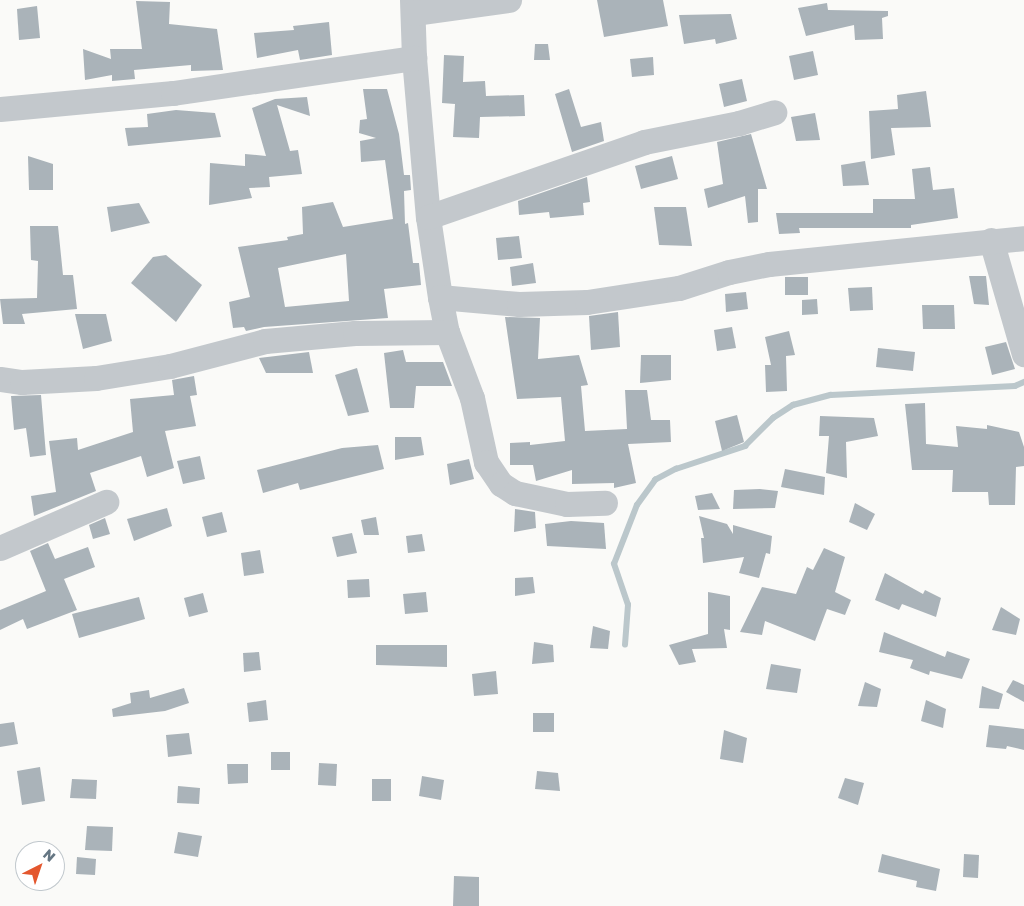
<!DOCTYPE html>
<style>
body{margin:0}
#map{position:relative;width:1024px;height:906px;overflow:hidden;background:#fafaf8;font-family:"Golos Text",sans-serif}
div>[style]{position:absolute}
.stream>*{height:5.5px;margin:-2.75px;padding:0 2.75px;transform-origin:2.75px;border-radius:2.75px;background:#bbc7cb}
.building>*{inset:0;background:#aab3b9}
.minor>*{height:25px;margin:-12.5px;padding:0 12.5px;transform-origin:12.5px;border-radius:12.5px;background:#c3c8cc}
span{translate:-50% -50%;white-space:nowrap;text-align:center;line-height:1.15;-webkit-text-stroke:5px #fff;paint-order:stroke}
.north{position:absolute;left:15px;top:841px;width:50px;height:50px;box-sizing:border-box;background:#fff;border:1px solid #c1c8cd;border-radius:50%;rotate:41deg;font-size:14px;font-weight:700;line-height:20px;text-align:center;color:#657683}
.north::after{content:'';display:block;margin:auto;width:18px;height:22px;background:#e4572e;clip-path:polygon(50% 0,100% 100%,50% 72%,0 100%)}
</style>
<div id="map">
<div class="stream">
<div style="left:625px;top:645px;width:40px;rotate:-85.7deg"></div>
<div style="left:628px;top:605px;width:43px;rotate:-108.9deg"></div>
<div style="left:614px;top:564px;width:63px;rotate:-68.7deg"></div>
<div style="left:637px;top:505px;width:31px;rotate:-54deg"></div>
<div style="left:655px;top:480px;width:24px;rotate:-28deg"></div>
<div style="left:676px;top:469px;width:73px;rotate:-18.4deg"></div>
<div style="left:745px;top:446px;width:40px;rotate:-45deg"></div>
<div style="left:773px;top:418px;width:24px;rotate:-33deg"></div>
<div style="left:793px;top:405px;width:39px;rotate:-15deg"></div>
<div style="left:831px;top:395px;width:184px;rotate:-2.8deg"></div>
<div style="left:1015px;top:386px;width:10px;rotate:-24deg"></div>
</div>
<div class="building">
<div style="clip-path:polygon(597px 0,663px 0,668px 26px,604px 37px)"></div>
<div style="clip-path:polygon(136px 1px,170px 2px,169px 24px,217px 29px,223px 70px,191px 71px,191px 65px,134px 70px,135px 79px,112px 81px,112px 75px,85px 80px,83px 49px,111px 59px,110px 49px,142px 49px)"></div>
<div style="clip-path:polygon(827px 3px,828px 10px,888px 11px,888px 16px,882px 18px,883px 39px,855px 40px,854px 25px,806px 36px,798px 8px)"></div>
<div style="clip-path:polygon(37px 6px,40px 38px,19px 40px,17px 9px)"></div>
<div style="clip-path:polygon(731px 14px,737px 39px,716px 44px,715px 39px,684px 44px,679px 15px)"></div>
<div style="clip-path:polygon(329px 22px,332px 55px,300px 60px,298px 50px,257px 58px,254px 33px,294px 30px,293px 26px)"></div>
<div style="clip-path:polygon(535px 44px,548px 44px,550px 60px,534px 60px)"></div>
<div style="clip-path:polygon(813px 51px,818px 75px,794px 80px,789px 56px)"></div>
<div style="clip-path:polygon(444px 55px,464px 56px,463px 82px,485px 81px,486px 96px,524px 95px,525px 116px,480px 117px,479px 138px,453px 137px,455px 104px,442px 103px)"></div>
<div style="clip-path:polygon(653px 57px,654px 75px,632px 77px,630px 59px)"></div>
<div style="clip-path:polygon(742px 79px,747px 101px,724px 107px,719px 84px)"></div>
<div style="clip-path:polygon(evenodd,363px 89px,387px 89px,399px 134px,404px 175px,410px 175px,411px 190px,404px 191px,405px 224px,408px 223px,413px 263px,419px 263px,421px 285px,384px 289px,388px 318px,264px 327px,246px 331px,244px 327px,233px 328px,229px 302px,250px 297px,238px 247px,288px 240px,287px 237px,303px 234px,302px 207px,333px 202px,343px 227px,393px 219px,385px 160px,361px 162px,360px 141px,376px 138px,359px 133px,360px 120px,367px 119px,363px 89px,346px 254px,349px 301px,285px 307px,278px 268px,346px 254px)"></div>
<div style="clip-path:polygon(569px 89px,581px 127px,601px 122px,604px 141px,572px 152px,555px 94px)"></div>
<div style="clip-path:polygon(926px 91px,931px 127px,891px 128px,895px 155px,871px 159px,869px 111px,898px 109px,897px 95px)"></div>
<div style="clip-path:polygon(307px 97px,310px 116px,277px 105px,290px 151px,298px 150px,302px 174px,269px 177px,270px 187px,249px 188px,252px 198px,209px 205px,210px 163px,245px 166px,245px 154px,266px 156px,252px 108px,275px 99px)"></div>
<div style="clip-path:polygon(176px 110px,215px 113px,221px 137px,128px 146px,125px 128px,148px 127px,147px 114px)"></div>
<div style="clip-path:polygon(815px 113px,820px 140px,796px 141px,791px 117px)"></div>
<div style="clip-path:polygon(751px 134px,767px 189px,758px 189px,758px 222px,748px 223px,745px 196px,708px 208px,704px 189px,723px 184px,717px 142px)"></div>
<div style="clip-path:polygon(28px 156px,53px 164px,53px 190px,29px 190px)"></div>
<div style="clip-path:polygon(672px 156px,678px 179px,641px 189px,635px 166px)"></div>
<div style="clip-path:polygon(865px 161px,869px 185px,843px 186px,841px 165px)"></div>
<div style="clip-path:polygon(930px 167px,933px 190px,954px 188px,958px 218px,911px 225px,911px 228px,799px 228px,800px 233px,779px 234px,776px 213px,873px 213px,873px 199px,915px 199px,912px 169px)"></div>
<div style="clip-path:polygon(587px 177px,590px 202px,583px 203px,584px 215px,550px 218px,549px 212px,519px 215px,518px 201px)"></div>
<div style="clip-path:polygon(139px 203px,150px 223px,111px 232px,107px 207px)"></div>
<div style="clip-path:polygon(654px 207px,686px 207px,692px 246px,659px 245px)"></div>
<div style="clip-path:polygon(30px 226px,58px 226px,63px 275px,73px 275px,77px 309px,22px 314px,25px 324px,3px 324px,0 299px,37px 298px,38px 261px,31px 260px)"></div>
<div style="clip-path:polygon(519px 236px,522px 258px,498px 260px,496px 238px)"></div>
<div style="clip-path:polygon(166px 255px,202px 285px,176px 322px,131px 283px,153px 257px)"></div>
<div style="clip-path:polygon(533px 263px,536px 283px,512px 286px,510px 267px)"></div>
<div style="clip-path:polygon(969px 276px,986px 276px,989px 305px,974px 304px)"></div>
<div style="clip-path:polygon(785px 277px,808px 277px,808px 295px,785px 295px)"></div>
<div style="clip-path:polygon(872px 287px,873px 310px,850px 311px,848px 288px)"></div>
<div style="clip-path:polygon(746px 292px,748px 309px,726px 312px,725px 294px)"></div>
<div style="clip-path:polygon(817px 299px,818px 314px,802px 315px,802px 300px)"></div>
<div style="clip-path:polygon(922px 305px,954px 305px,955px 329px,923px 329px)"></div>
<div style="clip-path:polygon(618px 312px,620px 347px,591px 350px,589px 316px)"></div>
<div style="clip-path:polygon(75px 314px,106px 314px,112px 341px,83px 349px)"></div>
<div style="clip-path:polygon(505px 317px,540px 318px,538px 359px,579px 355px,588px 385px,581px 386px,585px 431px,627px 429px,625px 390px,647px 390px,651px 420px,670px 420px,671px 442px,628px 444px,636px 483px,614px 488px,614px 483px,572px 484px,572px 470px,536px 481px,533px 465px,510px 465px,510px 443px,530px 442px,530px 445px,565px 441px,561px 397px,517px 399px)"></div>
<div style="clip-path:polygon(732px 327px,736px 348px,717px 351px,714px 330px)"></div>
<div style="clip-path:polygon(789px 331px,795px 355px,786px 356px,787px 391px,766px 392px,765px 365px,771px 365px,765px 337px)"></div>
<div style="clip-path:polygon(1006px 342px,1015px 369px,992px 375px,985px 347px)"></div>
<div style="clip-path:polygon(878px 348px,915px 352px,913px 371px,876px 367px)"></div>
<div style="clip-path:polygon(403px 350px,406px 362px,443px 362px,452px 386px,416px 386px,414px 408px,390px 408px,384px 353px)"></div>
<div style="clip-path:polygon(309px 352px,313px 373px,266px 373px,259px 358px)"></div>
<div style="clip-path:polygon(641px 355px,671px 355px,671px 380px,640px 383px)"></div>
<div style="clip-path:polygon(357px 368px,369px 412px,348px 416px,335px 375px)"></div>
<div style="clip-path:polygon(194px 376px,197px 395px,190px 396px,196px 426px,165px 431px,174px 468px,147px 477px,141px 456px,90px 473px,96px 491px,34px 516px,31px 496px,56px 492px,49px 441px,77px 438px,78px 450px,133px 432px,130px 399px,174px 395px,172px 380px)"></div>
<div style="clip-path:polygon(41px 395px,46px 455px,30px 457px,26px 428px,14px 430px,11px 396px)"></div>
<div style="clip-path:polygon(925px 403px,926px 444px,958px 447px,956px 426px,987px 429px,987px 425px,1019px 432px,1024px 447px,1024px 466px,1016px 467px,1015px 505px,989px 505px,988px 492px,952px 492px,953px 470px,912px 470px,905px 404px)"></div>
<div style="clip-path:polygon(737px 415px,744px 442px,722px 451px,715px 421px)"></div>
<div style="clip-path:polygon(820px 416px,874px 418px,878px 436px,846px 442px,847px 478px,826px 473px,829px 436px,819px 436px)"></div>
<div style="clip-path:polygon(395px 437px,421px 437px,424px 455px,395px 460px)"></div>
<div style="clip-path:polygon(378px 445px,384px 469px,300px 490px,298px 483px,263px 493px,257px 470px,342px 448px)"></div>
<div style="clip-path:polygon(200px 456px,205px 479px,183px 484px,177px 461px)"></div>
<div style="clip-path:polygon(469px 459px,474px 479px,450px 485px,447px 464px)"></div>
<div style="clip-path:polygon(785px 469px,825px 477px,824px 495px,781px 487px)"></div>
<div style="clip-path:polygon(760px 489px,778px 491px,775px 508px,733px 509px,734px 490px)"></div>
<div style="clip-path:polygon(712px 493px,720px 509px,698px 510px,695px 496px)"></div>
<div style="clip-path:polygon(855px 503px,875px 514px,867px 530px,849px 522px)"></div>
<div style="clip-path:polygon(167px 508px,172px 526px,134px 541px,127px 519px)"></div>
<div style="clip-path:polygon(515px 509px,535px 512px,536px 528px,514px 532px)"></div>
<div style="clip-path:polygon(222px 512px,227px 532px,207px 537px,202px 517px)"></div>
<div style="clip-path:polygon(699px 516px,727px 524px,733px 534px,733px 525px,772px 536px,770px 554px,766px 553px,759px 578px,739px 573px,744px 557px,703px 563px,701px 538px,704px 538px)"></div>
<div style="clip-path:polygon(376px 517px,379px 535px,364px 535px,361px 520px)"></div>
<div style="clip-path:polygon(105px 518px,110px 534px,93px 539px,89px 525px)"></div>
<div style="clip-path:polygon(571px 521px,604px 523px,606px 549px,547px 546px,545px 524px)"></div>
<div style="clip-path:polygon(352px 533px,357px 553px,337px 557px,332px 537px)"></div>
<div style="clip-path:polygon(422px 534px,425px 551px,408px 553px,406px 536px)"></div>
<div style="clip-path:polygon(48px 543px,55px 559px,88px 547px,95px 567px,64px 579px,77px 610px,27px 629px,23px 619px,0 630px,0 610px,46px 591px,30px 551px)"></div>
<div style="clip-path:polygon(824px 548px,845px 557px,835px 592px,851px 600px,845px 615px,827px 609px,815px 641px,765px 621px,762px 635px,740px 632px,762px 587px,796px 594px,807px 567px,813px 570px)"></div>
<div style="clip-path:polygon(260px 550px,264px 573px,244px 576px,241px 553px)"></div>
<div style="clip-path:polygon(885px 573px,923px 594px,925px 590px,941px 598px,936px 617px,902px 604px,899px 610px,875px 600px)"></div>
<div style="clip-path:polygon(533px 577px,535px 593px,515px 596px,515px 578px)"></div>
<div style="clip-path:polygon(369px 579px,370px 597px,348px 598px,347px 580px)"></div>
<div style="clip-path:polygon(426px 592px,428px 612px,405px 614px,403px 594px)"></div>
<div style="clip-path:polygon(708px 592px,730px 596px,730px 630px,724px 629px,727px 648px,692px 649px,696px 662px,679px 665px,669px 645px,708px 634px)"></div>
<div style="clip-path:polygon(203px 593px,208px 612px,189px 617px,184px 598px)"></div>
<div style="clip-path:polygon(139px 597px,145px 619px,79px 638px,72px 614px)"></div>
<div style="clip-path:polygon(1001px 607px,1020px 619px,1016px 635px,992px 630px)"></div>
<div style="clip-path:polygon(593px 626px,610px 631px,608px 649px,590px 648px)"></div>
<div style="clip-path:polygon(884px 632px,945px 657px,947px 651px,970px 659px,962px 679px,930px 671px,929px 675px,910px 668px,913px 660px,879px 652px)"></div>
<div style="clip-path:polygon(534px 642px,553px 645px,554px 662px,532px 664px)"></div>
<div style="clip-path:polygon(376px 645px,447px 645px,447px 667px,376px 665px)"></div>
<div style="clip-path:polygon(259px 652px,261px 670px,244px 672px,243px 653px)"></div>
<div style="clip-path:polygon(771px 664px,801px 669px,797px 693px,766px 689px)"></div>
<div style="clip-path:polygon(496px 671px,498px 694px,474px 696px,472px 674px)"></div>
<div style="clip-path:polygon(1013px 680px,1024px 685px,1024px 702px,1006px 692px)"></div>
<div style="clip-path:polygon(865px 682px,881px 689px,877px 707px,858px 706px)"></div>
<div style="clip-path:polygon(982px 686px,1003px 694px,999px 709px,979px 708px)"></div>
<div style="clip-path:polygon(184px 688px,189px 703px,165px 711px,113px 717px,112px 709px,131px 703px,130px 693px,149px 690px,150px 698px)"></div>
<div style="clip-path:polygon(266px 700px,268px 720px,249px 722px,247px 703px)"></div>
<div style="clip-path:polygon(926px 700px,946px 709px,943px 728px,921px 721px)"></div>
<div style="clip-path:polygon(533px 713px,554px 713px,554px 732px,533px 732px)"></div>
<div style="clip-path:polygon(14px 722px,18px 744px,0 747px,0 724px)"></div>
<div style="clip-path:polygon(989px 725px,1024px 729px,1024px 750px,1007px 746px,1006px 749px,986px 747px)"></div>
<div style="clip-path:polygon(724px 730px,747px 738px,743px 763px,720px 759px)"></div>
<div style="clip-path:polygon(189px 733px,192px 754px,168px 757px,166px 735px)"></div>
<div style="clip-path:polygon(271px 752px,290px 752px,290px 770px,271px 770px)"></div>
<div style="clip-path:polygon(319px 763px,337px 764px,336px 786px,318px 785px)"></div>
<div style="clip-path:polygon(227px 764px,248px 764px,248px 783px,228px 784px)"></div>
<div style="clip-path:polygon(40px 767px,45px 801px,22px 805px,17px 771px)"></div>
<div style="clip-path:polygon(537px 771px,558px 773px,560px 791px,535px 789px)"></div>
<div style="clip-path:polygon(422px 776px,444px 780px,441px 800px,419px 796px)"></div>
<div style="clip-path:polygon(845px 778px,864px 783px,858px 805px,838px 798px)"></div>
<div style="clip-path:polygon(72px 779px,97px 780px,96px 799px,70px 798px)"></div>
<div style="clip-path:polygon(372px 779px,391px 779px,391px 801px,372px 801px)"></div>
<div style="clip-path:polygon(178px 786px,200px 788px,199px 804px,177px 803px)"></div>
<div style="clip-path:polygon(87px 826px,113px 827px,112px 851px,85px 850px)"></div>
<div style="clip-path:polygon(178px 832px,202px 836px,198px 857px,174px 853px)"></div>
<div style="clip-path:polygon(882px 854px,940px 869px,936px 891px,916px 887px,917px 881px,878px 872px)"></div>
<div style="clip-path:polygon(964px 854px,979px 855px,978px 878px,963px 877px)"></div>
<div style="clip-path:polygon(77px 857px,96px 859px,95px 875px,76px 874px)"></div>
<div style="clip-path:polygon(454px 876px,479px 877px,479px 906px,453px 906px)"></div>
</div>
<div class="minor">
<div style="left:412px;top:0;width:58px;rotate:88deg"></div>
<div style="left:414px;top:58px;width:160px;rotate:85deg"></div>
<div style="left:428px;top:217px;width:81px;rotate:81.5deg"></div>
<div style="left:440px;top:297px;width:36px;rotate:79deg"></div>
<div style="left:447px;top:332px;width:71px;rotate:69.3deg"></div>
<div style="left:472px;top:398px;width:66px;rotate:77.7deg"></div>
<div style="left:486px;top:462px;width:27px;rotate:56deg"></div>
<div style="left:501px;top:484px;width:17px;rotate:33deg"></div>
<div style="left:515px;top:493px;width:53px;rotate:11.9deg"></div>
<div style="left:567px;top:504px;width:38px;rotate:-2deg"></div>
<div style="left:414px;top:13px;width:96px;rotate:-7.8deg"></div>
<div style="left:0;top:109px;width:174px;rotate:-5.3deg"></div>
<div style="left:173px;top:93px;width:244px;rotate:-8.3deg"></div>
<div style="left:428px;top:217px;width:229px;rotate:-19.1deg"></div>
<div style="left:644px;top:142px;width:97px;rotate:-11.3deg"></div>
<div style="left:739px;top:123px;width:37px;rotate:-17deg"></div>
<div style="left:991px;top:240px;width:119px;rotate:73.9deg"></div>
<div style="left:440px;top:297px;width:79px;rotate:5.1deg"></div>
<div style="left:519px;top:304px;width:68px;rotate:-1.7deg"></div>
<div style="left:587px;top:302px;width:93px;rotate:-8.7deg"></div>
<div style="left:679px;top:288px;width:52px;rotate:-17.7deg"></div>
<div style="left:729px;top:272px;width:41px;rotate:-11.3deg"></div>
<div style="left:769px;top:264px;width:256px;rotate:-5.8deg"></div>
<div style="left:0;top:379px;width:22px;rotate:8deg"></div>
<div style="left:22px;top:382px;width:74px;rotate:-3.1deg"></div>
<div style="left:96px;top:378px;width:75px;rotate:-9.2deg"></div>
<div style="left:170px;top:366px;width:98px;rotate:-14.7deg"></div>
<div style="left:265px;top:341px;width:90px;rotate:-5.1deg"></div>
<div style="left:355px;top:333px;width:92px;rotate:-0.6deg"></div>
<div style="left:0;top:548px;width:116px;rotate:-23.5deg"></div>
</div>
<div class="north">N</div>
</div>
